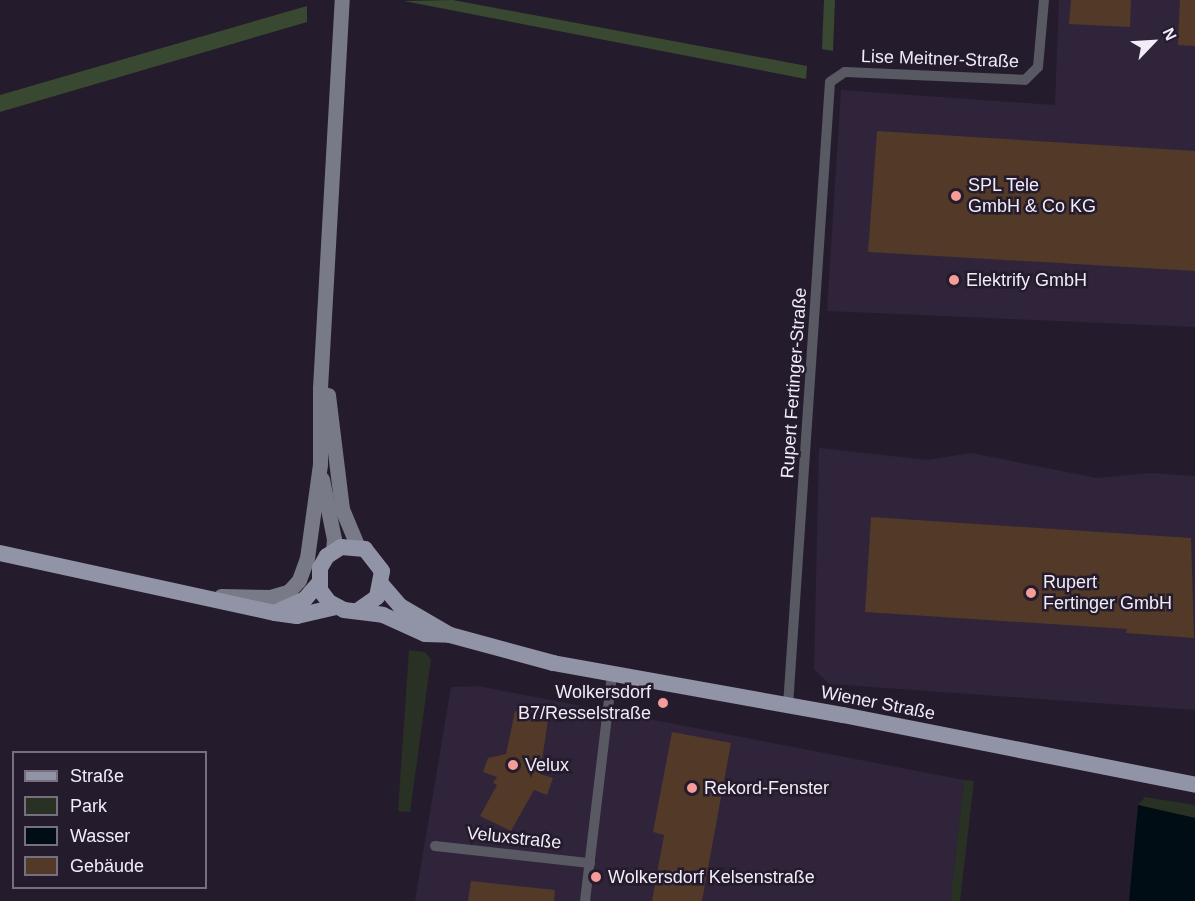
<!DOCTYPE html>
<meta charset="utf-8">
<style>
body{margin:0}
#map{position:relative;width:1195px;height:901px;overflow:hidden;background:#241c2c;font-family:Helvetica,sans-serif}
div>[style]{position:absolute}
.built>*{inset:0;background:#2f243a}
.green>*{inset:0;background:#283124}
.forest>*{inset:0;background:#394931}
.water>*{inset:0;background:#000d14}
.building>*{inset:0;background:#523928}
.street>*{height:10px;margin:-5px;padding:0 5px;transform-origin:5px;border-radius:5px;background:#585962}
.secondary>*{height:15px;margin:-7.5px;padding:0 7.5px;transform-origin:7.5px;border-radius:7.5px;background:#787a88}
.primary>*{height:16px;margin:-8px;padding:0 8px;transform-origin:8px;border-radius:8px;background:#9193a6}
.dots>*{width:16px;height:16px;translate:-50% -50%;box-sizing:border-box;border:3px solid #241c2c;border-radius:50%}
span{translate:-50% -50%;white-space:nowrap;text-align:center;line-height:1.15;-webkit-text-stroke:5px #241c2c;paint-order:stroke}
.street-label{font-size:18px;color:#f1ecf8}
.poi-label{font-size:18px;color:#f1ecf8}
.left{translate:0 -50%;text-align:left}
.right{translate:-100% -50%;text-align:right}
.legend{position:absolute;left:12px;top:751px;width:195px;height:138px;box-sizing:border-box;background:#241c2c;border:2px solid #766f7e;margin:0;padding:8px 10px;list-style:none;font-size:18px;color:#f1ecf8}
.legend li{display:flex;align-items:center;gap:12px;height:30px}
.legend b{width:30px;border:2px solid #766f7e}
.north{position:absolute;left:1123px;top:12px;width:60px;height:60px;-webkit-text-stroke:4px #241c2c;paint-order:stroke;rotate:65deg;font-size:16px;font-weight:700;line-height:24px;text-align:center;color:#f1ecf8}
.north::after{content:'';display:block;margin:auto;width:21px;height:27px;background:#f1ecf8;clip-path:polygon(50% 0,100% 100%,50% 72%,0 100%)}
</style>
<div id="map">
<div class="built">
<div style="clip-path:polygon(1059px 0,1195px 0,1195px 327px,827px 311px,841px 90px,1055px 105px)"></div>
<div style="clip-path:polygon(819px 448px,927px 460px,971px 453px,1097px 478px,1151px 473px,1195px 476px,1195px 710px,829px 684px,814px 669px)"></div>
<div style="clip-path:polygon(478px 686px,964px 780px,950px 901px,415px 901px,451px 687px)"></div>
</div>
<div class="green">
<div style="clip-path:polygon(409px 650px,425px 652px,431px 659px,410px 812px,398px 811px)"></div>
<div style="clip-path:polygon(964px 780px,974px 781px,960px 901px,950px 901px)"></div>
<div style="clip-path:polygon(1145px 797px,1195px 805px,1195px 818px,1138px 805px)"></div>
</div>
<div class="forest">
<div style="clip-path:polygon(453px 0,807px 66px,806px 79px,404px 1px)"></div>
<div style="clip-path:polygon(824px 0,835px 0,833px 51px,822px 49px)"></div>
<div style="clip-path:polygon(307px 6px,307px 22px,0 112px,0 95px)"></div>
</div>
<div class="water">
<div style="clip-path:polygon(1138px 805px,1195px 818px,1195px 901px,1129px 901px)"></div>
</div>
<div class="building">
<div style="clip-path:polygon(1071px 0,1131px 0,1130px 27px,1069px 24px)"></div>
<div style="clip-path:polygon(1180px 0,1195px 0,1195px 46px,1178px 45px)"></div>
<div style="clip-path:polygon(877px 131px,1195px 151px,1195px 271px,868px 252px)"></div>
<div style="clip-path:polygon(871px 517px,1191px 538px,1194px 638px,1126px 633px,1127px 629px,865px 612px)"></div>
<div style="clip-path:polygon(515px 711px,548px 720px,540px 774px,553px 778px,547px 795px,534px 790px,511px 831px,480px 816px,497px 785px,493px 783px,497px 777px,483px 772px,488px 758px,506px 754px)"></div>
<div style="clip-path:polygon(672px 732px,731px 743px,702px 901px,652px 901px,664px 835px,653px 832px)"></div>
<div style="clip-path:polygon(471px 881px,555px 890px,554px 901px,468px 901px)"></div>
</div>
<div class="street">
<div style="left:788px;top:706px;width:625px;rotate:-86.15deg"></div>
<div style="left:830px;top:82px;width:18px;rotate:-34deg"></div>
<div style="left:845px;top:72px;width:180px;rotate:2.5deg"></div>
<div style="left:1025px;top:80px;width:18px;rotate:-45deg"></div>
<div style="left:1038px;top:67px;width:67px;rotate:-84.9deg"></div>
<div style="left:435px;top:846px;width:156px;rotate:6.3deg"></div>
<div style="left:585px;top:901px;width:228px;rotate:-83.2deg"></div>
</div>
<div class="secondary">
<div style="left:328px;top:395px;width:115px;rotate:83deg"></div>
<div style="left:342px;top:509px;width:41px;rotate:67.2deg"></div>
<div style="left:322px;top:479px;width:61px;rotate:78.7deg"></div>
<div style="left:334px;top:539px;width:12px;rotate:95deg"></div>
<div style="left:221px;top:596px;width:49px;rotate:1.2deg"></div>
<div style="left:270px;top:597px;width:19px;rotate:-16deg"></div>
<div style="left:288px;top:592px;width:16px;rotate:-47deg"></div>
<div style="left:299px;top:580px;width:23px;rotate:-70deg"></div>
<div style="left:307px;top:558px;width:95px;rotate:-82.1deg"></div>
<div style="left:320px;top:464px;width:76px;rotate:-90deg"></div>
<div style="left:320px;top:388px;width:389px;rotate:-86.8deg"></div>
</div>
<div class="primary">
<div style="left:0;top:553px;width:281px;rotate:12.3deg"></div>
<div style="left:275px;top:613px;width:22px;rotate:8deg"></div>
<div style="left:297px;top:616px;width:40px;rotate:-13deg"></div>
<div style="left:382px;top:585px;width:28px;rotate:49deg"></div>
<div style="left:400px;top:606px;width:58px;rotate:30.1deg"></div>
<div style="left:360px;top:609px;width:21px;rotate:-35deg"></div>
<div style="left:377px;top:597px;width:26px;rotate:-79deg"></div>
<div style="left:382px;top:571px;width:28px;rotate:-128deg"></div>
<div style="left:365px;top:549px;width:24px;rotate:-175deg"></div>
<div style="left:341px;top:547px;width:17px;rotate:147deg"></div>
<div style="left:327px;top:556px;width:14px;rotate:120deg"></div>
<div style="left:320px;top:568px;width:22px;rotate:90deg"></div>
<div style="left:320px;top:590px;width:15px;rotate:53deg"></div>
<div style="left:329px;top:602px;width:17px;rotate:28deg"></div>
<div style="left:344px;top:610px;width:39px;rotate:7deg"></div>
<div style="left:383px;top:615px;width:46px;rotate:24.3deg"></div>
<div style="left:425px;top:634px;width:25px;rotate:2deg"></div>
<div style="left:450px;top:635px;width:107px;rotate:15.2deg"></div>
<div style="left:553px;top:663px;width:295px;rotate:10.2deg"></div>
<div style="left:843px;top:715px;width:359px;rotate:11.2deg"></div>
<div style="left:276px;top:612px;width:32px;rotate:-24deg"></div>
<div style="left:305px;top:599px;width:21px;rotate:-49deg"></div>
</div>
<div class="dots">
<div style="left:956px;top:196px;background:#f59b98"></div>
<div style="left:954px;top:280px;background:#f59b98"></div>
<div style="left:1031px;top:593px;background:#f59b98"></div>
<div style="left:663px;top:703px;background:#f59b98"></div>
<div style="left:513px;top:765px;background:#f59b98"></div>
<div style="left:692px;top:788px;background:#f59b98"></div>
<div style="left:596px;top:877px;background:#f59b98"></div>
</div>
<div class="street-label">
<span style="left:940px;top:59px;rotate:2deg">Lise Meitner-Straße</span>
<span style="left:794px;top:383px;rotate:-86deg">Rupert Fertinger-Straße</span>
<span style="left:878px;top:703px;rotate:11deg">Wiener Straße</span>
<span style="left:514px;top:838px;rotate:6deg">Veluxstraße</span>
</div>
<div class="poi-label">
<span class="left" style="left:968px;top:196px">SPL Tele<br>GmbH &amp; Co KG</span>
<span class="left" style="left:966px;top:280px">Elektrify GmbH</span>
<span class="left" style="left:1043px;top:593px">Rupert<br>Fertinger GmbH</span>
<span class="right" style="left:651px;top:703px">Wolkersdorf<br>B7/Resselstraße</span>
<span class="left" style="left:525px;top:765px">Velux</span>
<span class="left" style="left:704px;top:788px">Rekord-Fenster</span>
<span class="left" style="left:608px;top:877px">Wolkersdorf Kelsenstraße</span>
</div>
<ul class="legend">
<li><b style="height:8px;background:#9193a6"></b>Straße</li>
<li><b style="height:16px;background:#283124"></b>Park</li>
<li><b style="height:16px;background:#000d14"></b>Wasser</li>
<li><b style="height:16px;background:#523928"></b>Gebäude</li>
</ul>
<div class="north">N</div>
</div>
